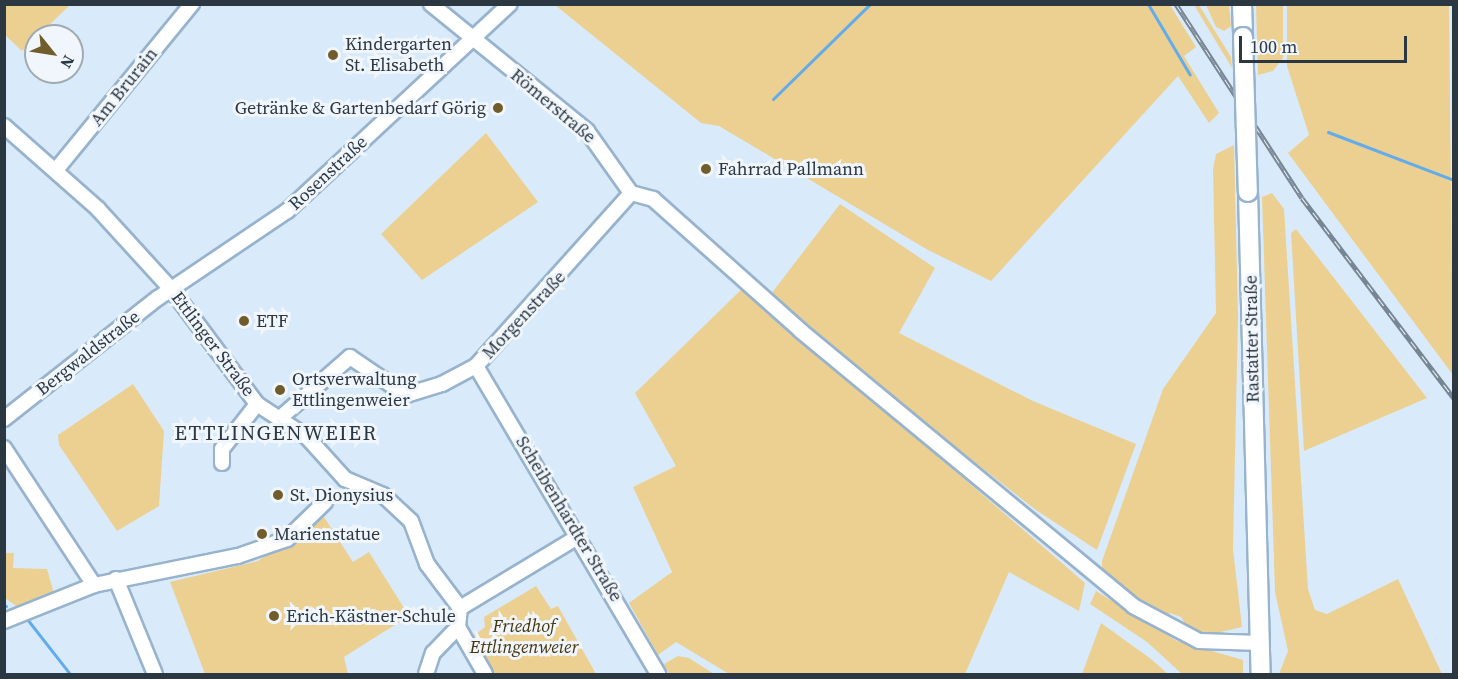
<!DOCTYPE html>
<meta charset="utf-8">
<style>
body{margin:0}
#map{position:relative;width:1458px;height:679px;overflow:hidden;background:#d9ebfb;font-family:"Source Serif 4",serif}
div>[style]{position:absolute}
.green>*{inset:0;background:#ebd092}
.stream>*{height:3px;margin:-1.5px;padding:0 1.5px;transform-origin:1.5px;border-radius:1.5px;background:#63aceb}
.roads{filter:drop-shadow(2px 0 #97b3cd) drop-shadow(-2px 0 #97b3cd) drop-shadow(0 2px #97b3cd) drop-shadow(0 -2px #97b3cd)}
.street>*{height:14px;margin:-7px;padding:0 7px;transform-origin:7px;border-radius:7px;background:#fff}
.secondary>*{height:18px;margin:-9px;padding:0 9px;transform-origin:9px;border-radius:9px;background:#fff}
.rail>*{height:5px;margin-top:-2.5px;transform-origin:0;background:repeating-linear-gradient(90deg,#f0f6fc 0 9px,#788693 0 18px);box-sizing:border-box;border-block:2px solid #788693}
.bridges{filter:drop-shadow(2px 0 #97b3cd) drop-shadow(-2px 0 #97b3cd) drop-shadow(0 2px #97b3cd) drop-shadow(0 -2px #97b3cd)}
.secondary-bridge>*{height:18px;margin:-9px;padding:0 9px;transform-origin:9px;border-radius:9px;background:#fff}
.dots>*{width:16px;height:16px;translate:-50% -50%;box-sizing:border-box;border:3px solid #f0f6fc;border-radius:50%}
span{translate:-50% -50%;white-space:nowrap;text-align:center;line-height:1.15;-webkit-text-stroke:6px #f0f6fc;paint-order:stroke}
.poi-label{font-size:18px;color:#2b3741}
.left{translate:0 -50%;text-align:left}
.right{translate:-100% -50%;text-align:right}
.street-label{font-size:18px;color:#2b3741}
.park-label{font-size:18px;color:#44350d;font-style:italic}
.quarter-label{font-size:21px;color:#2b3741;letter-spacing:1.5px}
.frame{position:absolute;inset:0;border:6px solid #2b3741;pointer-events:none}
.north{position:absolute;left:24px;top:24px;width:60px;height:60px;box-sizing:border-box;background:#f0f6fc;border:2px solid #a1aab1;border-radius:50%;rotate:120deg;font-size:16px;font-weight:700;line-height:24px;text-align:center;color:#2b3741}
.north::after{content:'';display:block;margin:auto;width:21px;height:27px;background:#715d2c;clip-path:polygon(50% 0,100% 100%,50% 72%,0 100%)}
.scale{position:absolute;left:1239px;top:36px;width:168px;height:27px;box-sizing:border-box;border:3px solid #2b3741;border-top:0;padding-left:8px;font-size:18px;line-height:21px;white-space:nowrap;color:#2b3741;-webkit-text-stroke:4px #f0f6fc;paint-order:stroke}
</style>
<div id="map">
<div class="green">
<div style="clip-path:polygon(5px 4px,70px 4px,70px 5px,22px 51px,5px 35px)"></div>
<div style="clip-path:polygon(555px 5px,1170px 5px,1196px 47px,1184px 56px,1219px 113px,1209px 123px,1178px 76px,991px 281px,928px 250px,719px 126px,701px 123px)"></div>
<div style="clip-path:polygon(1194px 5px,1199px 5px,1231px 57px,1232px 68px)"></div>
<div style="clip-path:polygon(1206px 5px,1229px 5px,1231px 26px,1224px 31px,1216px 27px)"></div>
<div style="clip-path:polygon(1256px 5px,1283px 5px,1283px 58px,1273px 71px,1258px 75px)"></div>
<div style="clip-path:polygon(1287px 5px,1449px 5px,1453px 375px,1288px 153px,1309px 135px,1287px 66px)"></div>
<div style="clip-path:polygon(486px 133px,538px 202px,422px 280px,381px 234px)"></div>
<div style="clip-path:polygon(1234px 145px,1238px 316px,1233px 549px,1242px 627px,1212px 634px,1189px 631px,1181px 617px,1170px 613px,1167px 620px,1141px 604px,1102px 572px,1102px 561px,1163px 389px,1216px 313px,1213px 169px,1216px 154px)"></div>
<div style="clip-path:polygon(1272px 193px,1284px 209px,1308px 589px,1315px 610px,1327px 614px,1398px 579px,1442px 674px,1279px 674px,1288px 651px,1275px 592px,1262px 197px)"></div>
<div style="clip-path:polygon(840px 204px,935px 268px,899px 333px,1033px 401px,1136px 444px,1097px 550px,1036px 510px,867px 378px,771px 294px)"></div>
<div style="clip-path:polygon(1296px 229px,1427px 398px,1304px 451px,1291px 233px)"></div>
<div style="clip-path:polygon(743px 288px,1085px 583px,1079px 611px,1009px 572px,965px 674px,729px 674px,676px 642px,658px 655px,629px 603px,672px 572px,633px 487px,676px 466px,635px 393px)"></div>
<div style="clip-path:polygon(133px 384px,164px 431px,159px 506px,117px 531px,59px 445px,58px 435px)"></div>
<div style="clip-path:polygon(324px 517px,353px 562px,369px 552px,409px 616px,344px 657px,348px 674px,205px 674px,170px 582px,258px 561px)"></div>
<div style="clip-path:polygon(5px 553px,14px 553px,13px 568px,47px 569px,55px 597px,19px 608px,5px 598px)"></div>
<div style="clip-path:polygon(536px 586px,551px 609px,558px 606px,596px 674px,492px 674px,471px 638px,485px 627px,484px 617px)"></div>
<div style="clip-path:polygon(1096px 591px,1177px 641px,1243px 660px,1243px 674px,1182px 674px,1147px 642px,1090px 604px)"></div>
<div style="clip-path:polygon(1101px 623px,1151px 659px,1168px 674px,1082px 674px)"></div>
<div style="clip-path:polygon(678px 656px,689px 658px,714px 674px,669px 674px,664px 664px)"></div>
</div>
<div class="stream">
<div style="left:1148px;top:4px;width:82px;rotate:59.4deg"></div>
<div style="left:773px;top:99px;width:136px;rotate:-44.4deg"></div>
<div style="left:1328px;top:132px;width:135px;rotate:20.9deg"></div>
<div style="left:4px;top:606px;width:2px"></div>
<div style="left:27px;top:619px;width:70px;rotate:52deg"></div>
</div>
<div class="roads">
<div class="street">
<div style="left:431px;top:4px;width:201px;rotate:39.1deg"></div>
<div style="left:587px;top:131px;width:76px;rotate:54.6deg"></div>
<div style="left:4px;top:126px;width:125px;rotate:41.4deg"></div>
<div style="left:98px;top:209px;width:110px;rotate:47.6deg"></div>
<div style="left:172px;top:290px;width:142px;rotate:53.3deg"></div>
<div style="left:257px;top:404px;width:60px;rotate:33.4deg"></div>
<div style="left:307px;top:437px;width:57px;rotate:47.9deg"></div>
<div style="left:345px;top:479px;width:41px;rotate:22.8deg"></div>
<div style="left:383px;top:495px;width:38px;rotate:43deg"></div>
<div style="left:411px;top:521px;width:46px;rotate:69.6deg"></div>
<div style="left:427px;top:564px;width:55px;rotate:53.1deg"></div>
<div style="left:460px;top:608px;width:19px;rotate:96deg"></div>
<div style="left:458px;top:627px;width:54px;rotate:60.1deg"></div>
<div style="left:56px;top:170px;width:215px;rotate:-50.7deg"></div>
<div style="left:631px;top:193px;width:23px;rotate:15deg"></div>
<div style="left:653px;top:199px;width:198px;rotate:41.7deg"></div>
<div style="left:801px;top:331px;width:431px;rotate:39.6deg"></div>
<div style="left:1133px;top:606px;width:75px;rotate:27.9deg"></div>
<div style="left:1199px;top:641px;width:61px;rotate:1.9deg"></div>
<div style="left:476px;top:366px;width:358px;rotate:59.4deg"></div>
<div style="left:280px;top:418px;width:93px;rotate:-41.1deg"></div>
<div style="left:350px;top:357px;width:68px;rotate:34.2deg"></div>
<div style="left:406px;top:395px;width:38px;rotate:-17deg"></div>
<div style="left:442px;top:384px;width:38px;rotate:-28deg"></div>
<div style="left:476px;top:366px;width:232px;rotate:-48.1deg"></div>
<div style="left:4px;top:419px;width:196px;rotate:-38.2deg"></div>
<div style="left:158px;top:298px;width:156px;rotate:-34deg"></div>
<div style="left:287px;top:211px;width:304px;rotate:-42.9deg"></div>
<div style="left:4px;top:448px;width:164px;rotate:56.7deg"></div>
<div style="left:222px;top:463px;width:14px;rotate:-90deg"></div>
<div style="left:222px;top:449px;width:57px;rotate:-52.1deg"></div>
<div style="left:116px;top:579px;width:103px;rotate:67.7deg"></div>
<div style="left:460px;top:608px;width:135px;rotate:-31.1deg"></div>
<div style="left:4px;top:621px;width:97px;rotate:-21.8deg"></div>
<div style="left:94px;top:585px;width:147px;rotate:-11.4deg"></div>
<div style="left:238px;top:556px;width:52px;rotate:-19.1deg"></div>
<div style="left:287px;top:539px;width:53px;rotate:-44.2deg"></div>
<div style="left:426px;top:674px;width:22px;rotate:-72deg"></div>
<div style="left:433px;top:653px;width:36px;rotate:-46deg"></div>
</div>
<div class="secondary">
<div style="left:1242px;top:4px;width:33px;rotate:88deg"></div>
<div style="left:1248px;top:192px;width:482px;rotate:88.5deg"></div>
</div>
</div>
<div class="rail">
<div style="left:1176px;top:4px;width:231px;rotate:57deg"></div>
<div style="left:1302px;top:198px;width:251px;rotate:52.8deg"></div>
</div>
<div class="bridges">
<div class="secondary-bridge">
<div style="left:1243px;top:37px;width:155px;rotate:88.2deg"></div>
</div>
</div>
<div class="dots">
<div style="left:333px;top:55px;background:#715d2c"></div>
<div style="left:498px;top:108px;background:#715d2c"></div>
<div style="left:706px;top:169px;background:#715d2c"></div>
<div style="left:244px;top:321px;background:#715d2c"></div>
<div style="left:280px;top:390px;background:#715d2c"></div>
<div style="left:278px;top:495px;background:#715d2c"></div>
<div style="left:262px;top:534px;background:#715d2c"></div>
<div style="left:274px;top:616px;background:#715d2c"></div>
</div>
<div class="poi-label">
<span class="left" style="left:345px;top:55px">Kindergarten<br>St. Elisabeth</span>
<span class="right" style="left:486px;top:108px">Getränke &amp; Gartenbedarf Görig</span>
<span class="left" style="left:718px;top:169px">Fahrrad Pallmann</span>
<span class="left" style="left:256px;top:321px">ETF</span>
<span class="left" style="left:292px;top:390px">Ortsverwaltung<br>Ettlingenweier</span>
<span class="left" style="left:290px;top:495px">St. Dionysius</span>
<span class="left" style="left:274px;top:534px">Marienstatue</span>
<span class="left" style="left:286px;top:616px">Erich-Kästner-Schule</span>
</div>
<div class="street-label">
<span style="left:124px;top:87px;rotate:-51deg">Am Brurain</span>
<span style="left:553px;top:106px;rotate:40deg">Römerstraße</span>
<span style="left:328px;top:173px;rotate:-43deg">Rosenstraße</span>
<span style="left:524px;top:315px;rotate:-47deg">Morgenstraße</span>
<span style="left:1252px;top:339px;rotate:-91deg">Rastatter Straße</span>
<span style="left:213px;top:344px;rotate:53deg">Ettlinger Straße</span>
<span style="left:88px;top:353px;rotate:-38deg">Bergwaldstraße</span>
<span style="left:569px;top:519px;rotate:59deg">Scheibenhardter Straße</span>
</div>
<div class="park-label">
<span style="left:524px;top:637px">Friedhof<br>Ettlingenweier</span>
</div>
<div class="quarter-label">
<span style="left:276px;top:433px">ETTLINGENWEIER</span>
</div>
<div class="frame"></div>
<div class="north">N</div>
<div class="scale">100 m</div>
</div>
